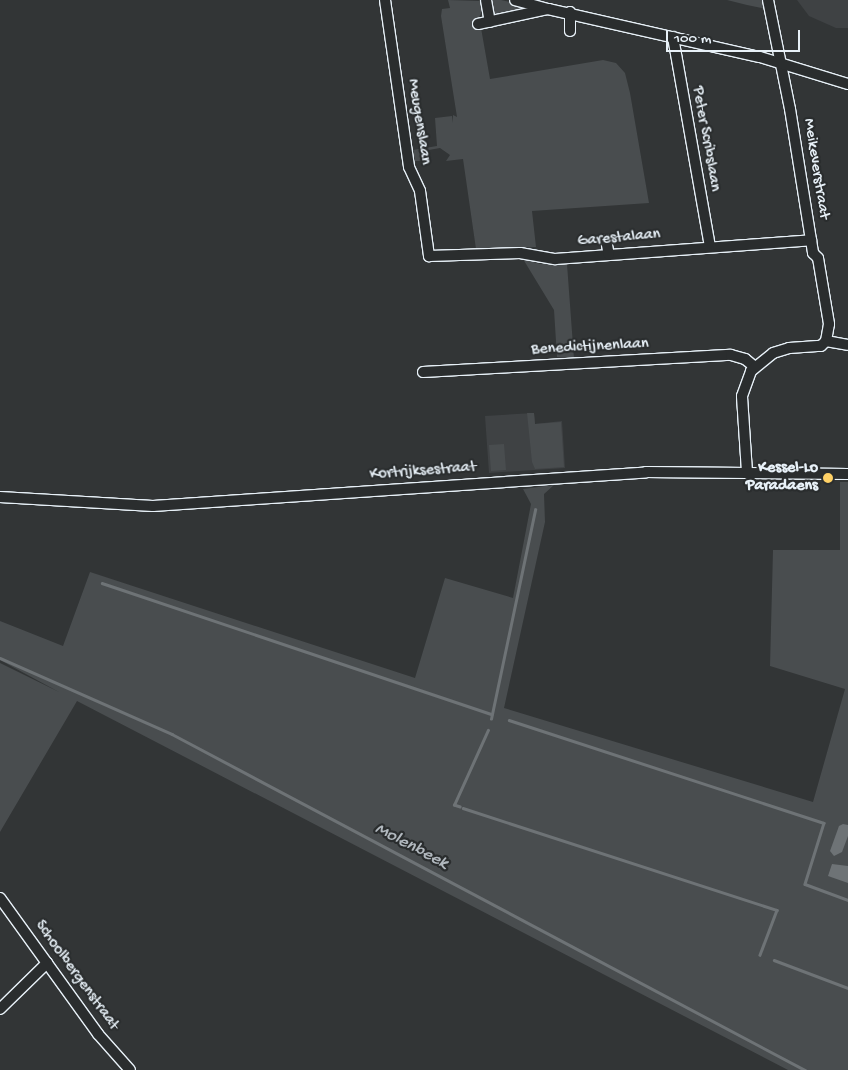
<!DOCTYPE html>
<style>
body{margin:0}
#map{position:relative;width:848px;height:1070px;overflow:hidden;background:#323536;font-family:"Gochi Hand",sans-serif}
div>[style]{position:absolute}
.built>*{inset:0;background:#3f4244}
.green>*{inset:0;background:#494d4f}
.water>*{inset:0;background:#6e7376}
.stream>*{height:2.5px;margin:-1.25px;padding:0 1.25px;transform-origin:1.25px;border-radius:1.25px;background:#6e7376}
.roads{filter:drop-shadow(1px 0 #e8f1f8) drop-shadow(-1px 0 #e8f1f8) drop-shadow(0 1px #e8f1f8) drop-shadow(0 -1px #e8f1f8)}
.minor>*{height:10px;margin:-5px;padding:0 5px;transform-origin:5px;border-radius:5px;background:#2a2d2e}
.dots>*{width:14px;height:14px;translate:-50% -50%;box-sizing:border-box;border:2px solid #2a2d2e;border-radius:50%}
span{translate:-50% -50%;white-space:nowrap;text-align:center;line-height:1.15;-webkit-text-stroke:4.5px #2a2d2e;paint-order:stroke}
.street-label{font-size:16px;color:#e8f1f8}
.poi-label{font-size:16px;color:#e8f1f8;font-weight:700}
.right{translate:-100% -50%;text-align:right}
.water-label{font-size:18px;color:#b1b8be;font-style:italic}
.scale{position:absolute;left:666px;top:30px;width:134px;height:22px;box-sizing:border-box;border:2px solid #e8f1f8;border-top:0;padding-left:6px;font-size:15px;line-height:18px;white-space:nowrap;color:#e8f1f8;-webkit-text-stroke:4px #2a2d2e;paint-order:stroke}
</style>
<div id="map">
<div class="built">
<div style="clip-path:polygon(797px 0,848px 0,848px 28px,836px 28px,809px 16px)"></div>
<div style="clip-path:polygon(534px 413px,535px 424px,562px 421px,565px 468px,489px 473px,485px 416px)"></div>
</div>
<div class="green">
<div style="clip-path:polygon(448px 0,481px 1px,483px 9px,477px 22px,481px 28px,490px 79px,603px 60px,616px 63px,625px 73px,630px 93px,649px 203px,532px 211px,536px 247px,476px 249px,463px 159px,446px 161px,450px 155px,440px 148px,423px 151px,424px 161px,415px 161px,413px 150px,437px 146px,435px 118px,452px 116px,453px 123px,453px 115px,457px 117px,441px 16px,442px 9px,450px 8px)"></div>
<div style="clip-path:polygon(493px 0,501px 0,535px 8px,498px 17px,492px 13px)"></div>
<div style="clip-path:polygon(727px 0,766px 0,766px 9px,747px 5px)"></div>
<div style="clip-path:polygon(523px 259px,540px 264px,567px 264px,574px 359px,557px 357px,554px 310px)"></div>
<div style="clip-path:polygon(527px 413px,534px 413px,535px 424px,561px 422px,564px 467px,535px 469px,532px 462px)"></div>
<div style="clip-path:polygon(504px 444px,506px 470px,491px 471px,489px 445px)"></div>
<div style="clip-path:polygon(840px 482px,848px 482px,848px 1070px,788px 1070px,77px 701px,0 832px,0 663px,59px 692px,0 660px,0 621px,63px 646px,90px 572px,415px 678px,445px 578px,513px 598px,531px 504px,523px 489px,554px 485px,544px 494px,545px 522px,504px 708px,813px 802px,845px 689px,770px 666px,773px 550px,840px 550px)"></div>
</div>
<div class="water">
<div style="clip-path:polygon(843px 824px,848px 825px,848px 836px,842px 852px,834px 856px,830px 851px,839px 826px)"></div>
<div style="clip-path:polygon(832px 864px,848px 866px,848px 883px,828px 876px)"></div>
</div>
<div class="stream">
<div style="left:102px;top:583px;width:411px;rotate:18.6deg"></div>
<div style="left:0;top:658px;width:188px;rotate:23.8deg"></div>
<div style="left:172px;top:734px;width:717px;rotate:27.96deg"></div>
<div style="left:491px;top:719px;width:214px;rotate:-78.1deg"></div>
<div style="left:509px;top:720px;width:331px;rotate:18.1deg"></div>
<div style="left:824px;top:823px;width:64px;rotate:107.3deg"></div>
<div style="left:805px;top:884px;width:46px;rotate:20.4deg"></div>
<div style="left:460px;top:807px;width:6px;rotate:-162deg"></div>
<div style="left:454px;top:805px;width:82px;rotate:-65.6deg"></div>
<div style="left:463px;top:808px;width:330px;rotate:18deg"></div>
<div style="left:777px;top:910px;width:48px;rotate:110.7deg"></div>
<div style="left:774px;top:960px;width:79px;rotate:20.7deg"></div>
</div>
<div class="roads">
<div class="minor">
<div style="left:385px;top:0;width:169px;rotate:81.8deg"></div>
<div style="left:409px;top:167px;width:26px;rotate:65deg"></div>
<div style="left:420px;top:191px;width:66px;rotate:82.1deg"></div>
<div style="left:429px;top:256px;width:91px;rotate:-1.9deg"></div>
<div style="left:520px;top:253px;width:36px;rotate:10deg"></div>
<div style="left:555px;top:259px;width:257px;rotate:-4.2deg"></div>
<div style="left:486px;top:0;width:22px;rotate:80deg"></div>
<div style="left:768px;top:0;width:111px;rotate:78.6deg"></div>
<div style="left:790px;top:109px;width:146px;rotate:80.9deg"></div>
<div style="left:813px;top:253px;width:7px;rotate:45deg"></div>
<div style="left:818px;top:258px;width:67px;rotate:80.5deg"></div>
<div style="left:829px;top:324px;width:17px;rotate:100deg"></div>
<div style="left:548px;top:9px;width:217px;rotate:12.8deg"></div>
<div style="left:760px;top:57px;width:92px;rotate:17.1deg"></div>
<div style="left:478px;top:24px;width:72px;rotate:-12.1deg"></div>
<div style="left:548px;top:9px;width:34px;rotate:-165deg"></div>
<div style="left:570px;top:31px;width:19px;rotate:-90deg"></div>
<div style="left:673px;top:37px;width:212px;rotate:80deg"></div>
<div style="left:606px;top:240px;width:15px;rotate:79deg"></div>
<div style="left:826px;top:341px;width:22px;rotate:10deg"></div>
<div style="left:423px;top:372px;width:308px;rotate:-3.2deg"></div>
<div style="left:731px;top:355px;width:15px;rotate:16deg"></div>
<div style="left:745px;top:359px;width:13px;rotate:39deg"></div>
<div style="left:747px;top:472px;width:76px;rotate:-93.8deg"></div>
<div style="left:742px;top:396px;width:27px;rotate:-70deg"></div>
<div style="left:751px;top:371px;width:28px;rotate:-39deg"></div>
<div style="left:773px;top:353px;width:17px;rotate:-17deg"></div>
<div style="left:789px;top:348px;width:32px;rotate:-4deg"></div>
<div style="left:821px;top:346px;width:7px;rotate:-45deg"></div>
<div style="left:0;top:497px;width:153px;rotate:3.4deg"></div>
<div style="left:153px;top:506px;width:494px;rotate:-3.9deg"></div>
<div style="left:646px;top:472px;width:202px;rotate:0.6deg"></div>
<div style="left:0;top:898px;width:168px;rotate:54.2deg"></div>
<div style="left:98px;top:1034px;width:48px;rotate:48.4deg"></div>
<div style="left:0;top:1009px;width:66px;rotate:-44.4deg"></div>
</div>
</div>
<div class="dots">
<div style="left:828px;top:478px;background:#ffd166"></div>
</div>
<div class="street-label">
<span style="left:418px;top:122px;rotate:81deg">Meugenslaan</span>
<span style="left:705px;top:139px;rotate:80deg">Peter Scribslaan</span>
<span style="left:815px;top:169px;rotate:81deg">Meikeverstraat</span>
<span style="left:619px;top:239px;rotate:-5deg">Garestalaan</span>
<span style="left:590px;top:348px;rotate:-3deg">Benedictijnenlaan</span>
<span style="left:423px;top:472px;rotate:-4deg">Kortrijksestraat</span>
<span style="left:76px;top:976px;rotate:54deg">Schoolbergenstraat</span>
</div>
<div class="poi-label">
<span class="right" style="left:818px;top:478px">Kessel-Lo<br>Paradaens</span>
</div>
<div class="water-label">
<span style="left:411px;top:847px;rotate:28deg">Molenbeek</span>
</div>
<div class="scale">100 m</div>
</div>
